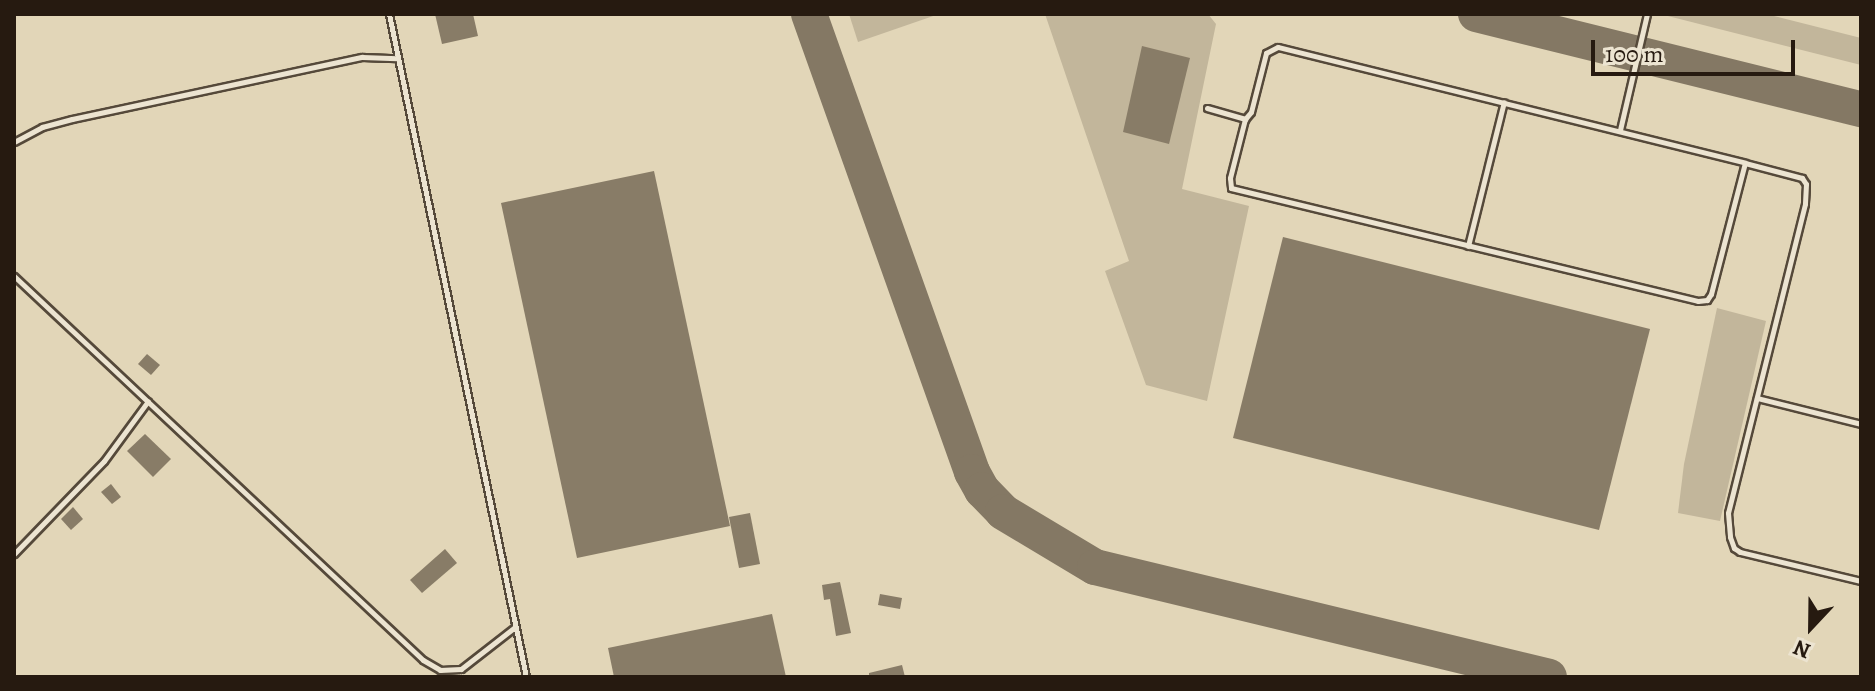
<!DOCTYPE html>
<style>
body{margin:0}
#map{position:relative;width:1875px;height:691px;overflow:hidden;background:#e2d6b8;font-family:Alegreya,serif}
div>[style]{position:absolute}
.green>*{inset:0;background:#c2b69b}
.taxiway>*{height:36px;margin:-18px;padding:0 18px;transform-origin:18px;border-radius:18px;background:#847864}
.building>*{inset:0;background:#887c67}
.roads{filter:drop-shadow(2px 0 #55493a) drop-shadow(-2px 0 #55493a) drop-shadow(0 2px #55493a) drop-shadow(0 -2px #55493a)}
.lane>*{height:5px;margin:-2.5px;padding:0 2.5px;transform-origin:2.5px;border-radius:2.5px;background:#ece4d1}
span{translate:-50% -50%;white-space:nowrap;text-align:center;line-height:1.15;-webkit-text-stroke:7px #ece4d1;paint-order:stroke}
.frame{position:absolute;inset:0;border:16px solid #261a10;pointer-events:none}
.north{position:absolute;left:1771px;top:587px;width:80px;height:80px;-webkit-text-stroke:6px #ece4d1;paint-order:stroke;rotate:202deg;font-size:22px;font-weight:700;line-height:32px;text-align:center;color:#261a10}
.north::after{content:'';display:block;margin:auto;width:28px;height:36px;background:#261a10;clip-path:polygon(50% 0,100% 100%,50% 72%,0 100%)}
.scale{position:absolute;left:1591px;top:40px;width:204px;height:36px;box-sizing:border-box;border:4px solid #261a10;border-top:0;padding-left:10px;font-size:24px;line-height:28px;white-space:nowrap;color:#261a10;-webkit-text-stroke:6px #ece4d1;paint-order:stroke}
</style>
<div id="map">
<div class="green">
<div style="clip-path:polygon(849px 14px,939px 14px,858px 42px)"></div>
<div style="clip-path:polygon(1045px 14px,1208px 14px,1216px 24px,1182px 189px,1249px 206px,1207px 401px,1146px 385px,1105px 271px,1129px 261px)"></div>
<div style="clip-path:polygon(1660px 14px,1766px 14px,1861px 38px,1861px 65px)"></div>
<div style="clip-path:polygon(1717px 308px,1766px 321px,1720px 521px,1678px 513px,1684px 464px)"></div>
</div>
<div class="taxiway">
<div style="left:809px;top:14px;width:486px;rotate:70.4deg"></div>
<div style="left:972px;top:472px;width:21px;rotate:61deg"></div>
<div style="left:982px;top:490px;width:30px;rotate:46deg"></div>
<div style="left:1003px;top:512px;width:107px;rotate:30.9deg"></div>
<div style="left:1095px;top:567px;width:467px;rotate:13.6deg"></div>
<div style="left:1476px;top:14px;width:397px;rotate:13.9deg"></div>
</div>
<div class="building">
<div style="clip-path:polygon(435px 14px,473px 14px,478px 36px,442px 44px)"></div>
<div style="clip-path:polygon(1142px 46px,1190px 58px,1169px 144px,1123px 132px)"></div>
<div style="clip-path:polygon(654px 171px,730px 526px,577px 558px,501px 203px)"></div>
<div style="clip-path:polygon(1283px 237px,1650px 329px,1599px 530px,1233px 438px)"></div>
<div style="clip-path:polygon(147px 354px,160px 365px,151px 375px,138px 364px)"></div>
<div style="clip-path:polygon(145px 434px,171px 459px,153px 477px,127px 451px)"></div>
<div style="clip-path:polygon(111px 484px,121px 497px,112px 504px,101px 492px)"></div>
<div style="clip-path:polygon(73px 507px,83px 519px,71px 530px,61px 519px)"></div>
<div style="clip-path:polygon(750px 513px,760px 564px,739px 568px,729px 517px)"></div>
<div style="clip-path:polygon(445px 549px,457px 563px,422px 593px,410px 580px)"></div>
<div style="clip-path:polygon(840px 582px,851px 633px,836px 636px,830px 599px,824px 600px,822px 585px)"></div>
<div style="clip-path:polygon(880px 594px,902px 598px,900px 609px,878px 605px)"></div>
<div style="clip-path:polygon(772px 614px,786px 677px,614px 677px,608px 648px)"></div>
<div style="clip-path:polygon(902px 665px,905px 677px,869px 677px,869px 673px)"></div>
</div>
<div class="roads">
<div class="lane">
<div style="left:389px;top:14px;width:677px;rotate:78.32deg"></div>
<div style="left:1207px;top:108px;width:40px;rotate:16deg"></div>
<div style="left:1245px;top:119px;width:61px;rotate:104.3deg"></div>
<div style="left:1230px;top:178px;width:10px;rotate:84deg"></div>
<div style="left:1231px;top:188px;width:480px;rotate:13.6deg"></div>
<div style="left:1698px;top:301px;width:9px;rotate:-6deg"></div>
<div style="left:1707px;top:300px;width:7px;rotate:-56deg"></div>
<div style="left:1711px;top:294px;width:135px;rotate:-75.5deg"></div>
<div style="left:1745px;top:163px;width:59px;rotate:14.7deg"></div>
<div style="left:1802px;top:178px;width:7px;rotate:56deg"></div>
<div style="left:1806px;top:184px;width:20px;rotate:93deg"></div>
<div style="left:1805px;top:204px;width:318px;rotate:104deg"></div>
<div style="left:1728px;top:513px;width:24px;rotate:85deg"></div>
<div style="left:1730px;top:537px;width:12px;rotate:70deg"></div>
<div style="left:1734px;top:548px;width:7px;rotate:34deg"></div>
<div style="left:1740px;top:552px;width:124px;rotate:13.5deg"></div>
<div style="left:1245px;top:119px;width:9px;rotate:-49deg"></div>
<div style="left:1251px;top:112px;width:61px;rotate:-75.7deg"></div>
<div style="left:1266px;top:53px;width:13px;rotate:-27deg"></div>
<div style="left:1278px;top:47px;width:481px;rotate:13.9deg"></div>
<div style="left:1620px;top:130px;width:119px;rotate:-76.9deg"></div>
<div style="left:14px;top:142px;width:32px;rotate:-28deg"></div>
<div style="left:42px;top:127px;width:31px;rotate:-15deg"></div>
<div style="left:72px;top:119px;width:297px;rotate:-12.1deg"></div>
<div style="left:362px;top:57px;width:35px;rotate:2deg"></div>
<div style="left:1468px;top:246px;width:148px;rotate:-76deg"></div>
<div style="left:14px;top:276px;width:561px;rotate:43.19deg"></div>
<div style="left:423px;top:660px;width:20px;rotate:30deg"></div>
<div style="left:440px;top:670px;width:21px;rotate:-3deg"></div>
<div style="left:461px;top:669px;width:68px;rotate:-37.9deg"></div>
<div style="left:1757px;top:398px;width:107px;rotate:14deg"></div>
<div style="left:14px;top:554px;width:129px;rotate:-45.9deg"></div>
<div style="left:104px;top:461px;width:74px;rotate:-53.7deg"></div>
</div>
</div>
<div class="frame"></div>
<div class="north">N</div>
<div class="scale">100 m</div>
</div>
